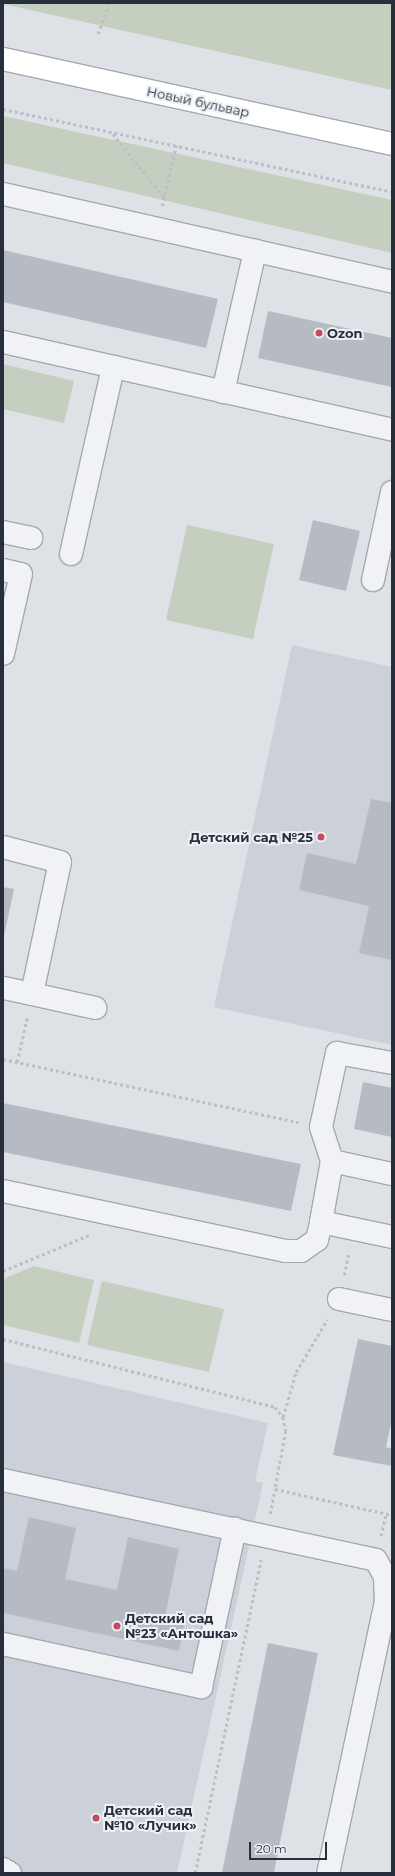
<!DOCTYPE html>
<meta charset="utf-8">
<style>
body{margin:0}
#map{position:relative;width:395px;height:1876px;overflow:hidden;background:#dee1e6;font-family:Montserrat,sans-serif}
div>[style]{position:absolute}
.built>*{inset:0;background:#ccd0d8}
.green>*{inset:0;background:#c4cfc0}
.building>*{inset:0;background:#b6bac3}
.path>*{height:2.5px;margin-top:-1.25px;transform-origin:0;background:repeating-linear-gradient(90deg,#bcbfc5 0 3px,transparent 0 6px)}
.roads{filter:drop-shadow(1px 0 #a4a8b0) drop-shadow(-1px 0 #a4a8b0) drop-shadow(0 1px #a4a8b0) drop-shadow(0 -1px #a4a8b0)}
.minor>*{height:22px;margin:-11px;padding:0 11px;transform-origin:11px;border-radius:11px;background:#f0f2f5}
.major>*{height:22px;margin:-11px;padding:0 11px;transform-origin:11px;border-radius:11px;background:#fff}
.dots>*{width:11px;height:11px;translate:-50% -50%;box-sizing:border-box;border:2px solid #edf0f4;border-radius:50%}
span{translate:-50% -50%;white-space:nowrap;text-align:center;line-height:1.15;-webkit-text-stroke:4px #edf0f4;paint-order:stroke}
.street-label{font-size:13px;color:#282f3c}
.poi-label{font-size:13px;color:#282f3c;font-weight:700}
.left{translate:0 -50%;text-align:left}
.right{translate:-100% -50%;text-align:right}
.frame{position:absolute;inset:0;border:4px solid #282f3c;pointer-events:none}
.scale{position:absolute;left:249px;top:1842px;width:78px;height:18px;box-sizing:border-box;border:2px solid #282f3c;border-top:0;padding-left:5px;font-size:12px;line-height:14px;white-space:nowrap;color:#282f3c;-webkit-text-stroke:3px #edf0f4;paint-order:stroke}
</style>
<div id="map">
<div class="built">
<div style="clip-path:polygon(292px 645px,392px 667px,392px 1045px,214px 1007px)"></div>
<div style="clip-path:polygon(3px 1362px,268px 1423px,255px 1481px,263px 1483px,177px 1873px,3px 1873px)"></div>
</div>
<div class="green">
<div style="clip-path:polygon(392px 3px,392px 90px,3px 4px,3px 3px)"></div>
<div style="clip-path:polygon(3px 116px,392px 200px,392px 253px,3px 163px)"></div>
<div style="clip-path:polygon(3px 364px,74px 381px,64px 423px,3px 409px)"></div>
<div style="clip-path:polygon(187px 525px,274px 544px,253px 639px,166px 620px)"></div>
<div style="clip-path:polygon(34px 1266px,94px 1280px,79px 1343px,3px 1325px,3px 1279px)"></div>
<div style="clip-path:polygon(102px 1281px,224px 1309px,209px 1372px,87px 1345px)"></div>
</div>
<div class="building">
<div style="clip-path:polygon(3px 250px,218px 299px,206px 348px,3px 302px)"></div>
<div style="clip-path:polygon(268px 311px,392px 338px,392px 387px,258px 358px)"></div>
<div style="clip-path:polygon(313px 520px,360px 531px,346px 591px,299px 580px)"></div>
<div style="clip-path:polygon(371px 799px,392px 803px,392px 960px,359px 953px,369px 906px,299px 890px,307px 853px,356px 864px)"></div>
<div style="clip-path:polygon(3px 887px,14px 889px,4px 936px,3px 936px)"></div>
<div style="clip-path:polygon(363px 1082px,392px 1088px,392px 1137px,354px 1129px)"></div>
<div style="clip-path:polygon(3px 1103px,301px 1164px,291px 1211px,3px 1152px)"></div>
<div style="clip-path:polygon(358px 1339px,392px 1346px,392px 1419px,386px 1447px,392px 1449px,392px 1466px,333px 1455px)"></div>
<div style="clip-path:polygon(29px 1517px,76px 1528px,65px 1579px,117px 1590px,128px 1537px,179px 1549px,164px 1621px,184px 1625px,179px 1651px,3px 1613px,3px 1568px,17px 1571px)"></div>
<div style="clip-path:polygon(268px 1643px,318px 1653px,276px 1862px,274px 1873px,222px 1873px)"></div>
</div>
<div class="path">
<div style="left:98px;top:34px;width:33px;rotate:-70deg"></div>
<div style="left:3px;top:109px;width:398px;rotate:12deg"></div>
<div style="left:113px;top:134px;width:81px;rotate:51deg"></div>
<div style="left:162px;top:206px;width:62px;rotate:-76.9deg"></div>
<div style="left:3px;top:1059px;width:302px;rotate:12.1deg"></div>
<div style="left:17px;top:1062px;width:45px;rotate:-77.2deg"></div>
<div style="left:3px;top:1271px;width:93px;rotate:-22.7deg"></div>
<div style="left:344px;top:1275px;width:24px;rotate:-78deg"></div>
<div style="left:3px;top:1339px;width:280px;rotate:14deg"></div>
<div style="left:275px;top:1407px;width:13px;rotate:51deg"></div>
<div style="left:283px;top:1417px;width:14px;rotate:78deg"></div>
<div style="left:286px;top:1431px;width:59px;rotate:100.7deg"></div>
<div style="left:275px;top:1489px;width:120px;rotate:12.5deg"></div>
<div style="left:283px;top:1417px;width:47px;rotate:-73.9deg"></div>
<div style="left:296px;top:1372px;width:61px;rotate:-59.2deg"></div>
<div style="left:270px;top:1514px;width:25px;rotate:-79deg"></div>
<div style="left:381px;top:1536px;width:24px;rotate:-78deg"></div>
<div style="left:195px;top:1873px;width:320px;rotate:-78.1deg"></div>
</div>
<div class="roads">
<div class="minor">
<div style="left:3px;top:194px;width:399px;rotate:12.7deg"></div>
<div style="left:3px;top:342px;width:399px;rotate:12.7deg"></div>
<div style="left:223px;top:392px;width:145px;rotate:-77.2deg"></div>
<div style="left:3px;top:532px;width:29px;rotate:12deg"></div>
<div style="left:71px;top:554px;width:192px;rotate:-77.3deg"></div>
<div style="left:3px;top:570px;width:18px;rotate:13deg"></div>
<div style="left:21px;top:574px;width:82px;rotate:102.7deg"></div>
<div style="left:373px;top:580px;width:90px;rotate:-77.8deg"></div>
<div style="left:3px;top:847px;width:59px;rotate:14.7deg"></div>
<div style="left:60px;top:862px;width:135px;rotate:102deg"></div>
<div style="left:32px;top:994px;width:30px;rotate:-168deg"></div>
<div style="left:32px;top:994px;width:65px;rotate:12.5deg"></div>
<div style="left:332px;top:1161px;width:61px;rotate:12.2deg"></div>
<div style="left:3px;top:1191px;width:289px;rotate:12deg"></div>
<div style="left:286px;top:1251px;width:15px"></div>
<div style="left:301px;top:1251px;width:19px;rotate:-35deg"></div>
<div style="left:317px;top:1240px;width:18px;rotate:-77deg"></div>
<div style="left:321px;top:1222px;width:73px;rotate:11.9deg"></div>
<div style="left:321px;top:1222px;width:62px;rotate:-79.8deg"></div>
<div style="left:332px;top:1161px;width:36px;rotate:-108deg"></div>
<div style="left:321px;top:1127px;width:76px;rotate:-77.8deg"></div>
<div style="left:337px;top:1053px;width:56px;rotate:10.3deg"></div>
<div style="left:339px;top:1299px;width:54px;rotate:11.7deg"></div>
<div style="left:3px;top:1480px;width:381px;rotate:12.1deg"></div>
<div style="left:376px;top:1560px;width:19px;rotate:62deg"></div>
<div style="left:385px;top:1577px;width:24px;rotate:88deg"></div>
<div style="left:386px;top:1601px;width:278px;rotate:102deg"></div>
<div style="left:3px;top:1644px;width:203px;rotate:12.3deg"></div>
<div style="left:201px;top:1687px;width:162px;rotate:-77.9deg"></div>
<div style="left:3px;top:1869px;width:8px;rotate:30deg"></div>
</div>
<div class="major">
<div style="left:3px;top:59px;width:398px;rotate:12.3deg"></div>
</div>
</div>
<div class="dots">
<div style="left:319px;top:333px;background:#c24c5d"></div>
<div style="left:321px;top:837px;background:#c24c5d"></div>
<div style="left:117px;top:1626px;background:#c24c5d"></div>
<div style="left:96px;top:1818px;background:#c24c5d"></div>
</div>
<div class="street-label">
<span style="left:198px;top:102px;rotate:12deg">Новый бульвар</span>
</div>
<div class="poi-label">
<span class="left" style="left:327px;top:333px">Ozon</span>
<span class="right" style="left:313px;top:837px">Детский сад №25</span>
<span class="left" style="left:125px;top:1626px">Детский сад<br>№23 «Антошка»</span>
<span class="left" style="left:104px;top:1818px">Детский сад<br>№10 «Лучик»</span>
</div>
<div class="frame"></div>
<div class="scale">20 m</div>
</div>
